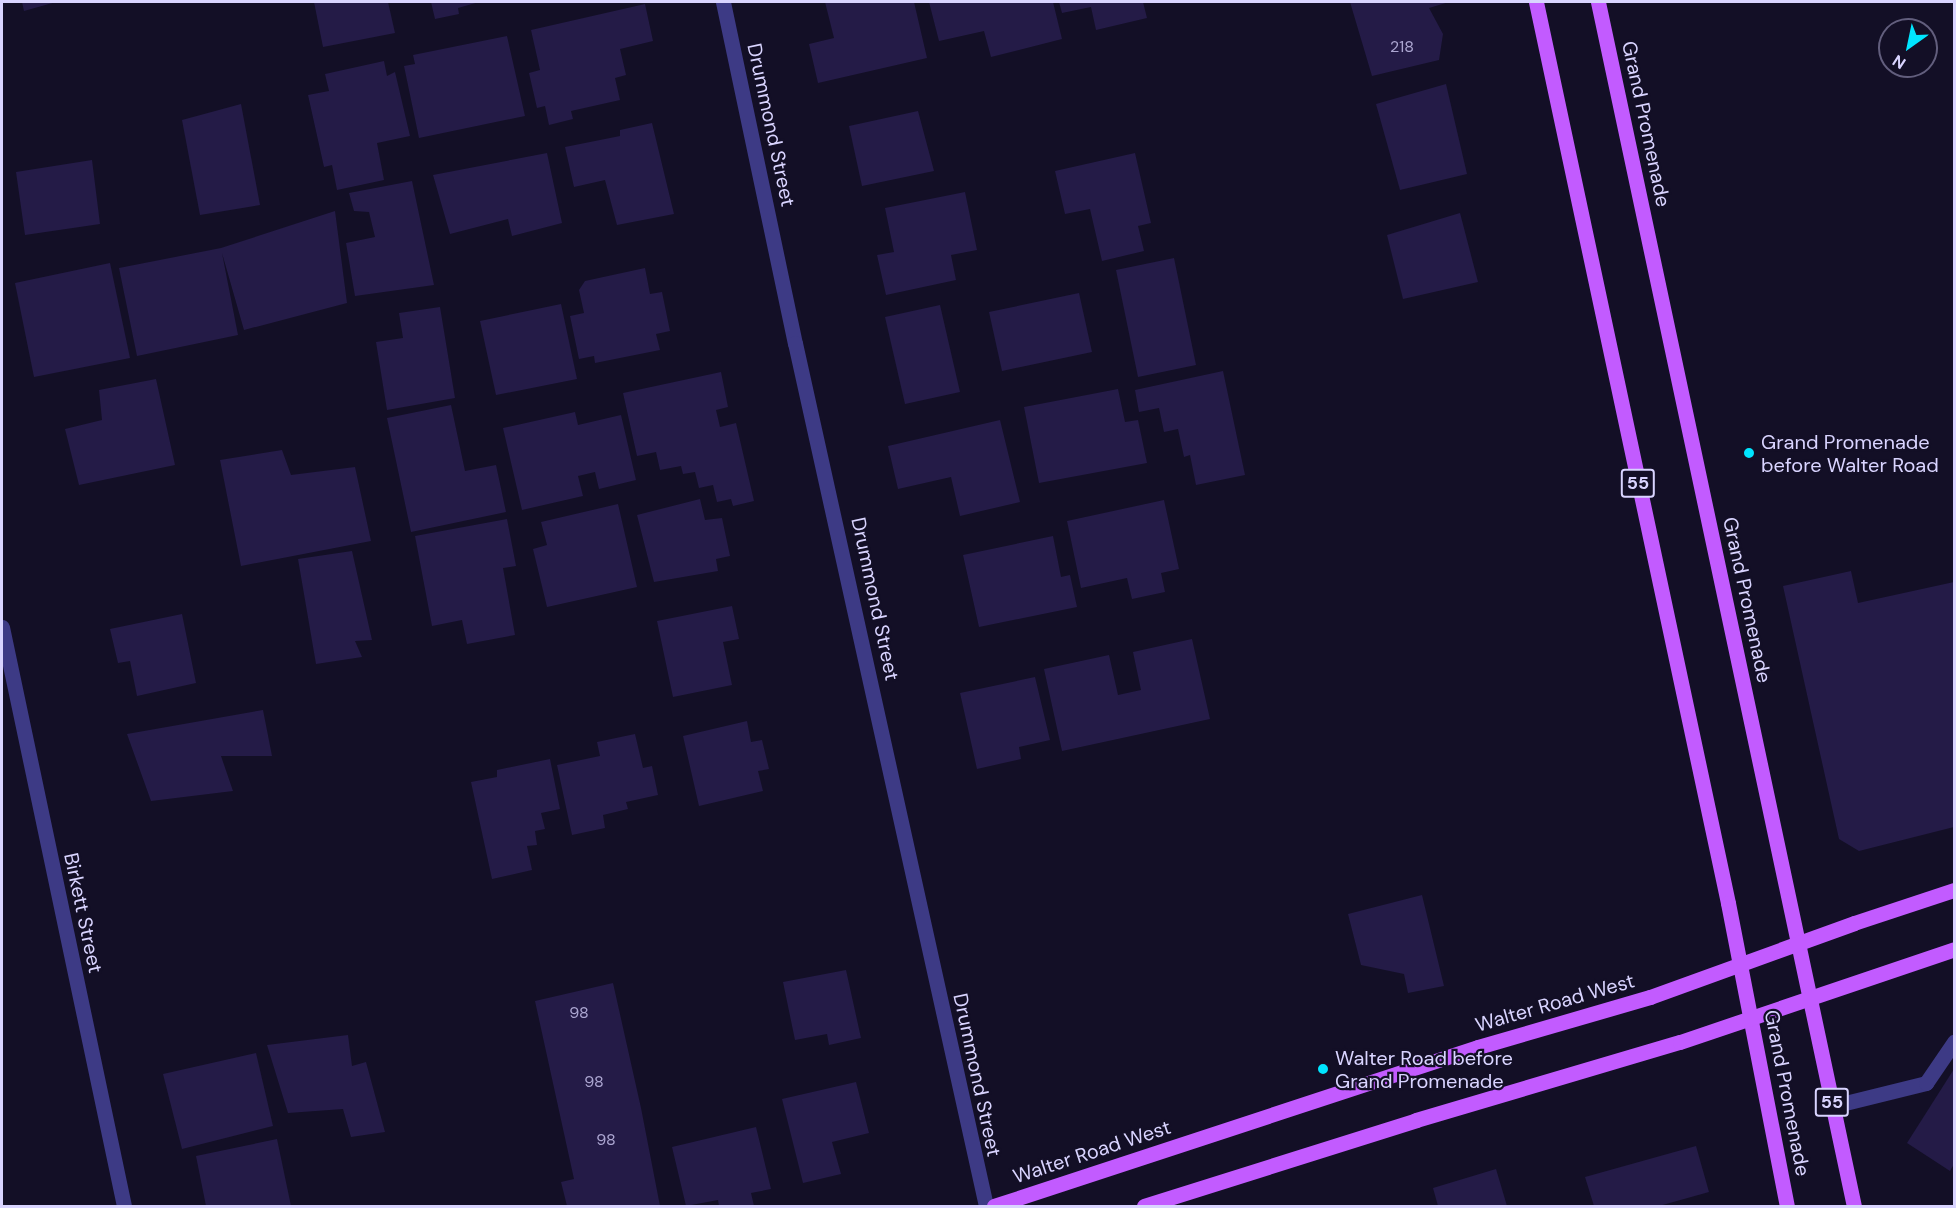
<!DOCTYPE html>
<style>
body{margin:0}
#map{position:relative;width:1956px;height:1208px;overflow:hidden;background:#130f26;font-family:"DM Sans",sans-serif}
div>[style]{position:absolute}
.building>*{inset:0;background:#241b47}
.service>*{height:15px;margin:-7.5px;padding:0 7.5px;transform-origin:7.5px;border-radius:7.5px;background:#3d3a85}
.minor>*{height:15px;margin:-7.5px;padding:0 7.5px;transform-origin:7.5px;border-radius:7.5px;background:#3d3a85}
.primary>*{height:15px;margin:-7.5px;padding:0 7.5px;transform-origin:7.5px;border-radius:7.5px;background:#c25bff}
.dots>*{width:16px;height:16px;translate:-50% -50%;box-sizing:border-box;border:3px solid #130f26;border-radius:50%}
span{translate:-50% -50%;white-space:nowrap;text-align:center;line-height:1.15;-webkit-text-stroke:4.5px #130f26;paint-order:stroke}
.number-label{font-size:16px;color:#aca6d1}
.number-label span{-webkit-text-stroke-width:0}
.shield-label span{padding:2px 4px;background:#130f26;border:2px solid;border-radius:4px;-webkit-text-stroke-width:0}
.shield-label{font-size:18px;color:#d9d4ff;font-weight:700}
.street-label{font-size:20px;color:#d9d4ff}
.poi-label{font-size:20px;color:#d9d4ff}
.left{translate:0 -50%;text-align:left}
.frame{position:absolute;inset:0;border:3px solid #d9d4ff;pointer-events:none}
.north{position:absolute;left:1878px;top:18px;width:60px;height:60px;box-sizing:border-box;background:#130f26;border:2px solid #625e7d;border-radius:50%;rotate:213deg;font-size:16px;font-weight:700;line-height:24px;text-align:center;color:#d9d4ff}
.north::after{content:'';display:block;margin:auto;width:21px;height:27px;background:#00e5ff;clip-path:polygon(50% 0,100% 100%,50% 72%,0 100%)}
</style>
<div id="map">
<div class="building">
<div style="clip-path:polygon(22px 2px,56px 2px,24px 11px)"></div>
<div style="clip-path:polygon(314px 2px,388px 2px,395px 33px,323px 47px)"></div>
<div style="clip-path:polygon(431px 2px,479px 2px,458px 8px,459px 14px,435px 19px)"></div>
<div style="clip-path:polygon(825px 2px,914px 2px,927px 58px,818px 83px,809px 44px,834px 38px)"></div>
<div style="clip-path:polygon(929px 2px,1053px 2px,1062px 39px,991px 57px,984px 31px,939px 41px)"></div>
<div style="clip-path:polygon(1059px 2px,1143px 2px,1147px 18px,1096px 30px,1091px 7px,1062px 13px)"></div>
<div style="clip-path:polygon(1350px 2px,1449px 2px,1429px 8px,1443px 34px,1439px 60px,1372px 76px)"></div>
<div style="clip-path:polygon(645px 4px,653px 41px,620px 49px,626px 75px,615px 78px,620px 100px,571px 111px,573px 119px,549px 125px,545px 106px,537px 108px,529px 73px,540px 70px,531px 30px)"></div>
<div style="clip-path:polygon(507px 36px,525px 116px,419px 138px,404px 66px,415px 64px,413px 55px)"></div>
<div style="clip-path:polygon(384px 61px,387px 76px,395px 72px,410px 136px,377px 143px,384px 180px,337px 190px,332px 165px,324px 167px,308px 95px,329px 91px,325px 74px)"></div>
<div style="clip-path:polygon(1446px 84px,1467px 174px,1400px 190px,1376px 104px)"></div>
<div style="clip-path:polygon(241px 104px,260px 205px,200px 215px,182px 120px)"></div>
<div style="clip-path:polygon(918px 111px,934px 171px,862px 186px,849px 126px)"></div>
<div style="clip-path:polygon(652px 123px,674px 214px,617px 225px,605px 180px,574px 187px,565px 147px,620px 136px,620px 130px)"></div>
<div style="clip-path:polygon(547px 153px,562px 223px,512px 236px,508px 219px,450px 234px,433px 175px)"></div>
<div style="clip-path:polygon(1135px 153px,1151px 223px,1138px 226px,1144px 251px,1102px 261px,1090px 209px,1065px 214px,1055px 171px)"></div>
<div style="clip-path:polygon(92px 160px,100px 224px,25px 235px,16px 172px)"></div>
<div style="clip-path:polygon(412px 181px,434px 285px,355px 296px,346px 243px,375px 237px,369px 212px,354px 211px,349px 193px)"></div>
<div style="clip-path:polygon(965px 192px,977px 250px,951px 255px,956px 280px,886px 295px,877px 255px,894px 252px,885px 208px)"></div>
<div style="clip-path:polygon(335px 211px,347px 303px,244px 330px,222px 253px,238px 335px,137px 356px,119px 268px,221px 248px)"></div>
<div style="clip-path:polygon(1460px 213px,1478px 282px,1403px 299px,1387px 235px)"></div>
<div style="clip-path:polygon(1174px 258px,1196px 365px,1138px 377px,1116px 270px)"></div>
<div style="clip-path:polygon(110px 263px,130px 358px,34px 377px,15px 283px)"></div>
<div style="clip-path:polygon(645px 268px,650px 294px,662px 292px,670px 331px,656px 334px,660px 350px,595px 363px,594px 356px,579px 359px,570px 316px,584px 313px,579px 290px,585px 281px)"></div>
<div style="clip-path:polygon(1079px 293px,1092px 352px,1002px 371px,989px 312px)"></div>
<div style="clip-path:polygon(561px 304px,577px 379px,496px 395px,480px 321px)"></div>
<div style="clip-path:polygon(940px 305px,960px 392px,905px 404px,885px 317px)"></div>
<div style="clip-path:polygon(440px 307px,455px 398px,387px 410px,376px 342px,403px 338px,399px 313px)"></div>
<div style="clip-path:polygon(1223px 371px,1245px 475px,1196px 485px,1190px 455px,1184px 457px,1178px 429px,1164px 432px,1159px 408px,1139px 412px,1135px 390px)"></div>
<div style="clip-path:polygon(721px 372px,728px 407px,716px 410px,720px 427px,736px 423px,754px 501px,733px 506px,731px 499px,717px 502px,713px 485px,699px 488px,695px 472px,683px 474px,681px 466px,660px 470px,656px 452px,637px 456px,623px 393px)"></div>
<div style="clip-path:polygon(156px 379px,175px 465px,79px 485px,65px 429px,102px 420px,99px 390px)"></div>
<div style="clip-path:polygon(1118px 389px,1125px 422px,1138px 420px,1147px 463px,1039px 483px,1024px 407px)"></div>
<div style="clip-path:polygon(451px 405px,465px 471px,496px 465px,506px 512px,411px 532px,387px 418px)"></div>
<div style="clip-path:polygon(575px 412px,578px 425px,621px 415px,636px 480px,599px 489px,595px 472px,578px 476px,583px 496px,522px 510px,503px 428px)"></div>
<div style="clip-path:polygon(1000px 420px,1020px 502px,960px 516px,951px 477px,898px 489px,888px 446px)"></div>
<div style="clip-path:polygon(282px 450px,291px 475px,355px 467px,371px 541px,241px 566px,220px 460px)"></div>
<div style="clip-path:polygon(700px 499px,705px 520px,722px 518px,730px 556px,716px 559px,718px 571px,654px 582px,637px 515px)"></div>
<div style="clip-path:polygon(1164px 500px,1179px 569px,1161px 573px,1165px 592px,1132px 599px,1127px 578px,1081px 588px,1067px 521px)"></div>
<div style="clip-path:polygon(618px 504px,637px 587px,547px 607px,533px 549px,547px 545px,541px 522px)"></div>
<div style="clip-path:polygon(507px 519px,516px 566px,503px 568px,515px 635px,467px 644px,462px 620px,432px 626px,415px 536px)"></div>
<div style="clip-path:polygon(1053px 536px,1061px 577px,1070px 575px,1077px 607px,979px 627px,963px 555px)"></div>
<div style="clip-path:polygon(352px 551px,372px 640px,355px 641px,362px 657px,316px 664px,298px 559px)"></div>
<div style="clip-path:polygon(1851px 571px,1858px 603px,1954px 582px,1954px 827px,1859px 851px,1839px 839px,1783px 586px)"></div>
<div style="clip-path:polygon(732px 606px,739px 639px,723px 642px,732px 685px,673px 697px,657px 621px)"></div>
<div style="clip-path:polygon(182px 614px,196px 683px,137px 696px,130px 661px,118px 663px,110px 629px)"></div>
<div style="clip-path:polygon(1192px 639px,1210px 719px,1062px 751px,1044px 669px,1109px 655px,1118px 695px,1141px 690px,1133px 652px)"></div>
<div style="clip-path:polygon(1035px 677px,1050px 740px,1019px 747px,1021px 759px,977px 769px,960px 693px)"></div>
<div style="clip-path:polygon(263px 710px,272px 756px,221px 756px,233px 791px,151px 801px,127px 734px)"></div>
<div style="clip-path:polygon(747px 721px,751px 742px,762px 740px,769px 769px,758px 771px,763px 791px,699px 806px,683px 736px)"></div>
<div style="clip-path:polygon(635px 734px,643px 768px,652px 766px,658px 795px,626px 802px,628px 809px,603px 815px,605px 828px,572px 835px,557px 765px,600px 756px,597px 742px)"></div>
<div style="clip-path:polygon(550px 759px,560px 809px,541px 813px,545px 829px,535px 831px,537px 845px,527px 846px,532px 870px,492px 879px,471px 782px,497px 777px,497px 770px)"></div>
<div style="clip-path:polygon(1422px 895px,1444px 986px,1408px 993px,1404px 974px,1361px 965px,1348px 914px)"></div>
<div style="clip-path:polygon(846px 970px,861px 1038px,829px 1045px,827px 1034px,795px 1040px,783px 982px)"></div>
<div style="clip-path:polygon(613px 983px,641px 1108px,660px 1206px,567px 1206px,561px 1182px,574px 1179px,535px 1001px)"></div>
<div style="clip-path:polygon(348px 1035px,352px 1066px,366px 1062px,385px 1132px,351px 1137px,343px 1109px,288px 1113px,267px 1045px)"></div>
<div style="clip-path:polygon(256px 1053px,273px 1126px,182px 1149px,163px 1074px)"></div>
<div style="clip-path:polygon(1954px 1069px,1954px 1164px,1950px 1171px,1907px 1143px)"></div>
<div style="clip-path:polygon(856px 1082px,869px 1133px,832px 1142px,841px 1174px,803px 1183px,782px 1099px)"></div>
<div style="clip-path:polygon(756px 1127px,771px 1189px,751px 1193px,754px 1206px,719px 1206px,718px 1200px,686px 1206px,672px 1147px)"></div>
<div style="clip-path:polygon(277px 1139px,291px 1206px,206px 1206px,196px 1156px)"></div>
<div style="clip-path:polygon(1696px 1146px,1709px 1192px,1659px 1206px,1594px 1206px,1585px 1177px)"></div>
<div style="clip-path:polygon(1496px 1169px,1507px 1206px,1438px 1206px,1433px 1188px)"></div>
</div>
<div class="service">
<div style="left:1833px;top:1106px;width:96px;rotate:-13.9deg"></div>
<div style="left:1926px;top:1083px;width:50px;rotate:-55.7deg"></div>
</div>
<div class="minor">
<div style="left:723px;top:2px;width:349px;rotate:78.1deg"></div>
<div style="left:795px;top:343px;width:884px;rotate:77.52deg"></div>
<div style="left:2px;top:627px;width:592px;rotate:78.1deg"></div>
</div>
<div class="primary">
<div style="left:1536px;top:2px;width:921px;rotate:77.97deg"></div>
<div style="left:1728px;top:903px;width:309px;rotate:79deg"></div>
<div style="left:1598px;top:2px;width:1231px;rotate:78deg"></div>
<div style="left:994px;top:1206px;width:509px;rotate:-18.19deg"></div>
<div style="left:1478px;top:1047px;width:179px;rotate:-16.2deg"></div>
<div style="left:1650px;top:997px;width:217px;rotate:-19.9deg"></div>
<div style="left:1854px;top:923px;width:105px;rotate:-18.3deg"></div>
<div style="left:1144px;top:1206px;width:285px;rotate:-17.5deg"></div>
<div style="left:1416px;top:1120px;width:275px;rotate:-16.5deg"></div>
<div style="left:1680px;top:1042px;width:289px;rotate:-18.7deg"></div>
</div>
<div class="dots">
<div style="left:1749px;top:453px;background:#00e5ff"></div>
<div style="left:1323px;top:1069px;background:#00e5ff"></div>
</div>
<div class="number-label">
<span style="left:1402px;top:47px">218</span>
<span style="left:579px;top:1013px">98</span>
<span style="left:594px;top:1082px">98</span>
<span style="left:606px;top:1140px">98</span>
</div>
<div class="shield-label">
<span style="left:1638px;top:483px">55</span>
<span style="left:1832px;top:1102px">55</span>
</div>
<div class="street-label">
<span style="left:1646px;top:124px;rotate:78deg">Grand Promenade</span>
<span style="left:771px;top:125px;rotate:78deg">Drummond Street</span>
<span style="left:875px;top:599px;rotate:78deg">Drummond Street</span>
<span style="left:1747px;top:600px;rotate:78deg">Grand Promenade</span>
<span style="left:83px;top:913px;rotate:78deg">Birkett Street</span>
<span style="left:1555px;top:1003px;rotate:-16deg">Walter Road West</span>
<span style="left:977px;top:1075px;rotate:78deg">Drummond Street</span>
<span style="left:1787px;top:1093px;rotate:79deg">Grand Promenade</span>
<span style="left:1092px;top:1152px;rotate:-18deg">Walter Road West</span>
</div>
<div class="poi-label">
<span class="left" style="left:1761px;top:454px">Grand Promenade<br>before Walter Road</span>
<span class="left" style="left:1335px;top:1070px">Walter Road before<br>Grand Promenade</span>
</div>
<div class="frame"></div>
<div class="north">N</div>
</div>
